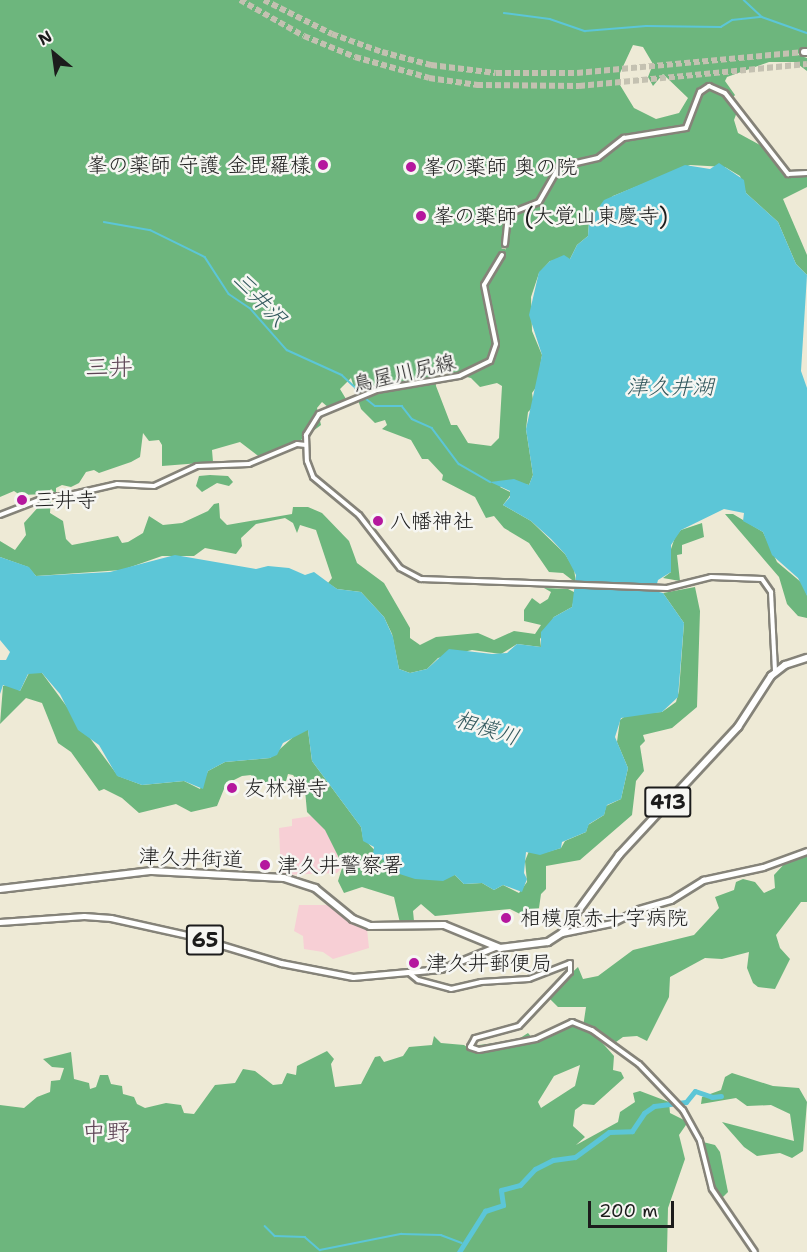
<!DOCTYPE html>
<meta charset="utf-8">
<style>
body{margin:0}
#map{position:relative;width:807px;height:1252px;overflow:hidden;background:#eeead6;font-family:"Shantell Sans","Klee One",sans-serif}
div>[style]{position:absolute}
.built>*{inset:0;background:#f7cfd5}
.forest>*{inset:0;background:#6db67d}
.water>*{inset:0;background:#5cc6d7}
.stream>*{height:1.5px;margin:-0.75px;padding:0 0.75px;transform-origin:0.75px;border-radius:0.75px;background:#5cc6d7}
.river>*{height:5px;margin:-2.5px;padding:0 2.5px;transform-origin:2.5px;border-radius:2.5px;background:#5cc6d7}
.secondary-tunnel>*{height:4px;margin-top:-2px;transform-origin:0;background:repeating-linear-gradient(90deg,#c4c1b1 0 4px,transparent 0 6px)}
.highway-tunnel>*{height:6px;margin-top:-3px;transform-origin:0;background:repeating-linear-gradient(90deg,#c4c1b1 0 6px,transparent 0 9px)}
.roads{filter:drop-shadow(2px 0 #858379) drop-shadow(-2px 0 #858379) drop-shadow(0 2px #858379) drop-shadow(0 -2px #858379)}
.secondary>*{height:4px;margin:-2px;padding:0 2px;transform-origin:2px;border-radius:2px;background:#fff}
.primary>*{height:4.5px;margin:-2.25px;padding:0 2.25px;transform-origin:2.25px;border-radius:2.25px;background:#fff}
.highway>*{height:6px;margin:-3px;padding:0 3px;transform-origin:3px;border-radius:3px;background:#fff}
.dots>*{width:16px;height:16px;translate:-50% -50%;box-sizing:border-box;border:3px solid #f6f6f2;border-radius:50%}
span{translate:-50% -50%;white-space:nowrap;text-align:center;line-height:1.15;-webkit-text-stroke:5px #f6f6f2;paint-order:stroke}
.shield-label span{padding:2px 4px;background:#f6f6f2;border:2px solid;border-radius:4px;-webkit-text-stroke-width:0}
.shield-label{font-size:20px;color:#1c1c1c;font-weight:700}
.poi-label{font-size:21px;color:#1c1c1c}
.right{translate:-100% -50%;text-align:right}
.left{translate:0 -50%;text-align:left}
.street-label{font-size:21px;color:#1c1c1c}
.water-label{font-size:22px;color:#32585d;font-style:italic}
.quarter-label{font-size:24px;color:#5d4455}
.north{position:absolute;left:24px;top:24px;width:60px;height:60px;-webkit-text-stroke:4px #f6f6f2;paint-order:stroke;rotate:331deg;font-size:16px;font-weight:700;line-height:24px;text-align:center;color:#1c1c1c}
.north::after{content:'';display:block;margin:auto;width:21px;height:27px;background:#1c1c1c;clip-path:polygon(50% 0,100% 100%,50% 72%,0 100%)}
.scale{position:absolute;left:588px;top:1201px;width:86px;height:27px;box-sizing:border-box;border:3px solid #1c1c1c;border-top:0;padding-left:8px;font-size:18px;line-height:21px;white-space:nowrap;color:#1c1c1c;-webkit-text-stroke:4px #f6f6f2;paint-order:stroke}
</style>
<div id="map">
<div class="built">
<div style="clip-path:polygon(312px 816px,326px 826px,342px 867px,337px 873px,281px 875px,279px 828px,292px 826px,292px 819px)"></div>
<div style="clip-path:polygon(299px 905px,334px 905px,367px 929px,369px 948px,333px 959px,323px 952px,304px 949px,303px 936px,294px 931px)"></div>
</div>
<div class="forest">
<div style="clip-path:polygon(evenodd,0 0,807px 0,807px 47px,801px 48px,798px 55px,807px 58px,807px 71px,795px 62px,769px 62px,727px 77px,725px 81px,735px 95px,729px 102px,737px 112px,734px 120px,738px 133px,760px 145px,788px 176px,807px 175px,807px 187px,783px 199px,807px 255px,807px 275px,796px 264px,778px 222px,746px 193px,740px 176px,725px 167px,690px 165px,613px 196px,589px 221px,588px 236px,577px 245px,570px 259px,550px 261px,539px 273px,531px 297px,532px 331px,542px 355px,537px 386px,532px 393px,534px 406px,528px 412px,526px 429px,533px 475px,529px 485px,506px 481px,500px 487px,512px 493px,503px 505px,531px 521px,565px 554px,574px 569px,576px 583px,563px 573px,549px 572px,529px 543px,504px 528px,494px 516px,486px 518px,475px 497px,442px 480px,443px 475px,428px 459px,422px 459px,411px 440px,382px 429px,387px 425px,385px 420px,375px 423px,361px 409px,351px 378px,340px 389px,346px 399px,329px 408px,322px 402px,317px 408px,321px 425px,297px 443px,261px 458px,240px 442px,212px 450px,213px 462px,162px 466px,162px 445px,159px 440px,149px 441px,143px 433px,140px 457px,131px 462px,99px 473px,94px 470px,86px 472px,79px 483px,71px 487px,62px 485px,56px 488px,56px 494px,51px 489px,48px 494px,20px 495px,14px 491px,0 497px,0 0,633px 45px,643px 47px,653px 64px,648px 77px,653px 86px,663px 74px,688px 98px,679px 113px,656px 119px,634px 108px,620px 85px,620px 73px,633px 45px,0 0,446px 353px,451px 355px,447px 362px,451px 373px,471px 378px,480px 387px,497px 383px,502px 386px,499px 438px,491px 446px,468px 443px,457px 425px,451px 425px,436px 386px,434px 365px,438px 357px,446px 353px)"></div>
<div style="clip-path:polygon(210px 475px,228px 476px,233px 482px,229px 486px,217px 483px,202px 492px,196px 486px,199px 476px)"></div>
<div style="clip-path:polygon(51px 499px,50px 513px,63px 521px,66px 539px,72px 545px,118px 536px,122px 543px,128px 542px,143px 533px,149px 516px,163px 525px,182px 523px,208px 511px,214px 504px,219px 503px,220px 518px,227px 525px,292px 514px,293px 507px,308px 507px,322px 513px,349px 541px,357px 563px,384px 583px,410px 628px,410px 638px,420px 645px,436px 637px,478px 633px,494px 640px,514px 631px,535px 634px,541px 625px,524px 621px,524px 610px,532px 598px,540px 604px,548px 599px,551px 592px,544px 588px,568px 589px,574px 592px,574px 599px,572px 607px,554px 617px,540px 639px,541px 647px,517px 644px,501px 654px,472px 650px,438px 658px,427px 669px,410px 673px,399px 669px,392px 634px,384px 617px,361px 592px,337px 589px,328px 583px,332px 578px,316px 530px,300px 525px,297px 533px,293px 523px,285px 518px,256px 524px,241px 538px,242px 546px,236px 554px,205px 548px,194px 556px,162px 556px,122px 570px,36px 576px,28px 567px,0 557px,0 541px,15px 550px,26px 535px,24px 523px,41px 504px)"></div>
<div style="clip-path:polygon(725px 514px,733px 514px,763px 532px,777px 562px,802px 583px,807px 595px,807px 618px,798px 616px,787px 604px,779px 577px)"></div>
<div style="clip-path:polygon(702px 523px,704px 537px,682px 545px,682px 554px,677px 555px,680px 581px,663px 578px,671px 572px,668px 558px,675px 537px,681px 530px)"></div>
<div style="clip-path:polygon(695px 587px,700px 611px,697px 707px,672px 728px,643px 735px,645px 741px,640px 746px,644px 771px,636px 781px,632px 815px,580px 860px,546px 866px,546px 889px,541px 894px,539px 908px,524px 916px,510px 909px,435px 916px,421px 904px,413px 911px,414px 921px,400px 923px,394px 897px,362px 887px,344px 893px,338px 881px,342px 868px,340px 860px,325px 830px,307px 812px,305px 790px,293px 775px,288px 774px,286px 781px,259px 783px,251px 775px,242px 776px,226px 784px,217px 806px,191px 812px,176px 804px,139px 813px,122px 798px,104px 789px,99px 791px,71px 752px,58px 743px,42px 703px,26px 698px,0 724px,3px 686px,9px 684px,20px 691px,29px 673px,42px 673px,118px 776px,142px 785px,184px 781px,200px 789px,208px 771px,225px 762px,270px 758px,301px 730px,308px 730px,312px 761px,361px 827px,363px 838px,385px 861px,379px 867px,421px 878px,455px 875px,464px 884px,482px 883px,494px 890px,503px 885px,519px 893px,527px 882px,525px 861px,529px 851px,540px 854px,561px 848px,565px 841px,586px 832px,588px 825px,604px 815px,606px 806px,621px 799px,628px 768px,617px 742px,620px 720px,628px 714px,662px 712px,676px 702px,679px 691px,684px 623px,663px 593px)"></div>
<div style="clip-path:polygon(evenodd,807px 850px,807px 902px,801px 902px,776px 935px,780px 948px,790px 959px,775px 989px,758px 987px,753px 983px,747px 968px,749px 952px,722px 959px,705px 958px,670px 977px,669px 997px,647px 1041px,637px 1036px,623px 1037px,616px 1042px,604px 1034px,598px 1038px,614px 1056px,613px 1070px,621px 1072px,624px 1078px,594px 1105px,583px 1104px,575px 1110px,573px 1126px,585px 1137px,576px 1145px,618px 1122px,620px 1112px,635px 1102px,633px 1093px,640px 1091px,669px 1102px,670px 1113px,688px 1122px,679px 1135px,685px 1159px,668px 1208px,667px 1252px,0 1252px,0 1105px,24px 1108px,37px 1097px,50px 1092px,51px 1081px,60px 1080px,64px 1068px,52px 1067px,43px 1059px,71px 1052px,74px 1079px,89px 1083px,90px 1089px,96px 1087px,100px 1075px,108px 1075px,111px 1084px,122px 1086px,123px 1094px,134px 1097px,137px 1104px,145px 1108px,166px 1103px,181px 1105px,184px 1113px,194px 1114px,215px 1085px,235px 1083px,243px 1069px,255px 1071px,273px 1085px,282px 1084px,287px 1073px,296px 1075px,297px 1066px,327px 1051px,334px 1059px,331px 1064px,335px 1087px,361px 1084px,375px 1057px,380px 1056px,384px 1062px,403px 1056px,409px 1047px,432px 1045px,434px 1036px,441px 1043px,464px 1045px,473px 1051px,479px 1045px,517px 1040px,528px 1033px,534px 1040px,572px 1025px,583px 1027px,586px 1007px,558px 1007px,547px 996px,578px 967px,583px 979px,598px 976px,633px 950px,694px 935px,719px 908px,715px 897px,734px 890px,736px 882px,743px 879px,755px 882px,764px 893px,775px 888px,774px 875px,787px 861px,807px 850px,580px 1065px,575px 1086px,541px 1108px,538px 1102px,554px 1076px,580px 1065px)"></div>
<div style="clip-path:polygon(732px 1073px,773px 1086px,799px 1088px,807px 1102px,803px 1151px,792px 1158px,780px 1153px,757px 1156px,744px 1147px,722px 1122px,794px 1141px,790px 1114px,771px 1105px,747px 1106px,736px 1098px,701px 1104px,702px 1097px,721px 1090px,725px 1077px)"></div>
<div style="clip-path:polygon(703px 1142px,715px 1145px,720px 1152px,728px 1192px,722px 1198px,713px 1185px)"></div>
</div>
<div class="water">
<div style="clip-path:polygon(719px 163px,744px 180px,746px 193px,778px 222px,796px 264px,807px 275px,801px 371px,807px 388px,807px 596px,798px 578px,772px 555px,763px 532px,743px 521px,744px 513px,724px 509px,681px 530px,671px 545px,671px 572px,658px 580px,655px 591px,663px 593px,684px 623px,678px 697px,662px 712px,621px 718px,615px 737px,628px 768px,621px 799px,607px 805px,604px 815px,589px 824px,586px 832px,562px 842px,561px 848px,540px 855px,526px 852px,524px 873px,527px 879px,522px 892px,503px 885px,494px 890px,482px 883px,464px 884px,455px 875px,443px 881px,415px 879px,378px 867px,385px 861px,373px 854px,374px 847px,363px 841px,361px 827px,312px 761px,308px 730px,283px 743px,277px 755px,270px 758px,225px 762px,208px 771px,203px 789px,184px 781px,142px 785px,117px 776px,99px 745px,78px 730px,60px 694px,42px 673px,28px 674px,20px 691px,3px 685px,0 694px,0 660px,6px 660px,10px 652px,0 640px,0 557px,29px 567px,36px 576px,110px 572px,175px 555px,256px 569px,268px 566px,289px 568px,305px 575px,314px 572px,337px 589px,361px 592px,384px 617px,393px 637px,399px 669px,410px 673px,427px 669px,449px 649px,492px 654px,507px 653px,517px 644px,541px 647px,541px 632px,554px 617px,572px 607px,576px 575px,565px 554px,551px 539px,531px 521px,503px 505px,510px 497px,510px 491px,490px 482px,514px 479px,529px 485px,533px 475px,526px 429px,542px 355px,529px 315px,539px 272px,550px 261px,564px 255px,570px 259px,577px 245px,588px 236px,589px 221px,604px 200px,685px 165px,710px 169px)"></div>
</div>
<div class="stream">
<div style="left:744px;top:0;width:23px;rotate:43deg"></div>
<div style="left:504px;top:13px;width:46px;rotate:7.4deg"></div>
<div style="left:550px;top:19px;width:37px;rotate:19deg"></div>
<div style="left:585px;top:31px;width:61px;rotate:-4.7deg"></div>
<div style="left:646px;top:26px;width:75px;rotate:0.8deg"></div>
<div style="left:721px;top:27px;width:13px;rotate:-32deg"></div>
<div style="left:732px;top:20px;width:30px;rotate:-6deg"></div>
<div style="left:762px;top:17px;width:48px;rotate:19.6deg"></div>
<div style="left:104px;top:222px;width:47px;rotate:9.9deg"></div>
<div style="left:150px;top:230px;width:61px;rotate:26.1deg"></div>
<div style="left:205px;top:257px;width:44px;rotate:57deg"></div>
<div style="left:229px;top:294px;width:25px;rotate:34deg"></div>
<div style="left:250px;top:308px;width:56px;rotate:48.6deg"></div>
<div style="left:287px;top:350px;width:60px;rotate:24.4deg"></div>
<div style="left:342px;top:375px;width:25px;rotate:43deg"></div>
<div style="left:364px;top:397px;width:14px;rotate:39deg"></div>
<div style="left:375px;top:406px;width:27px"></div>
<div style="left:402px;top:406px;width:16px;rotate:52deg"></div>
<div style="left:412px;top:419px;width:22px;rotate:24deg"></div>
<div style="left:432px;top:428px;width:45px;rotate:53.1deg"></div>
<div style="left:459px;top:464px;width:36px;rotate:30deg"></div>
<div style="left:265px;top:1226px;width:14px;rotate:45deg"></div>
<div style="left:275px;top:1236px;width:30px;rotate:2deg"></div>
<div style="left:305px;top:1237px;width:20px;rotate:41deg"></div>
<div style="left:320px;top:1250px;width:83px;rotate:-11.2deg"></div>
<div style="left:401px;top:1234px;width:40px;rotate:1.4deg"></div>
<div style="left:441px;top:1235px;width:22px;rotate:21deg"></div>
</div>
<div class="river">
<div style="left:459px;top:1252px;width:49px;rotate:-57.6deg"></div>
<div style="left:485px;top:1211px;width:19px;rotate:-18deg"></div>
<div style="left:503px;top:1205px;width:15px;rotate:-98deg"></div>
<div style="left:501px;top:1190px;width:20px;rotate:-15deg"></div>
<div style="left:520px;top:1185px;width:22px;rotate:-47deg"></div>
<div style="left:535px;top:1169px;width:20px;rotate:-27deg"></div>
<div style="left:553px;top:1160px;width:22px;rotate:-8deg"></div>
<div style="left:575px;top:1157px;width:42px;rotate:-36.3deg"></div>
<div style="left:609px;top:1132px;width:23px;rotate:-2deg"></div>
<div style="left:632px;top:1131px;width:22px;rotate:-56deg"></div>
<div style="left:644px;top:1113px;width:12px;rotate:-35deg"></div>
<div style="left:654px;top:1106px;width:32px;rotate:-7deg"></div>
<div style="left:686px;top:1102px;width:14px;rotate:-51deg"></div>
<div style="left:695px;top:1091px;width:18px;rotate:19deg"></div>
<div style="left:712px;top:1097px;width:9px;rotate:-6deg"></div>
</div>
<div class="secondary-tunnel">
<div style="left:502px;top:255px;width:11px;rotate:-75deg"></div>
</div>
<div class="highway-tunnel">
<div style="left:240px;top:0;width:73px;rotate:29.4deg"></div>
<div style="left:304px;top:36px;width:55px;rotate:22.4deg"></div>
<div style="left:355px;top:57px;width:77px;rotate:15.8deg"></div>
<div style="left:429px;top:78px;width:49px;rotate:8.3deg"></div>
<div style="left:477px;top:85px;width:102px;rotate:0.6deg"></div>
<div style="left:579px;top:86px;width:229px;rotate:-5.5deg"></div>
<div style="left:264px;top:0;width:76px;rotate:26.6deg"></div>
<div style="left:332px;top:34px;width:53px;rotate:19.8deg"></div>
<div style="left:382px;top:52px;width:51px;rotate:14.9deg"></div>
<div style="left:431px;top:65px;width:65px;rotate:7deg"></div>
<div style="left:496px;top:73px;width:81px"></div>
<div style="left:577px;top:73px;width:228px;rotate:-5.3deg"></div>
</div>
<div class="roads">
<div class="secondary">
<div style="left:505px;top:244px;width:30px;rotate:-84deg"></div>
<div style="left:508px;top:214px;width:33px;rotate:-21deg"></div>
<div style="left:539px;top:202px;width:40px;rotate:-60.3deg"></div>
<div style="left:559px;top:167px;width:40px;rotate:-13deg"></div>
<div style="left:598px;top:158px;width:33px;rotate:-38deg"></div>
<div style="left:624px;top:138px;width:63px;rotate:-9.2deg"></div>
<div style="left:686px;top:128px;width:39px;rotate:-69deg"></div>
<div style="left:700px;top:92px;width:11px;rotate:-34deg"></div>
<div style="left:709px;top:86px;width:17px;rotate:24deg"></div>
<div style="left:725px;top:93px;width:103px;rotate:52.1deg"></div>
<div style="left:788px;top:174px;width:19px;rotate:-3deg"></div>
<div style="left:502px;top:255px;width:35px;rotate:121deg"></div>
<div style="left:484px;top:285px;width:60px;rotate:78.5deg"></div>
<div style="left:496px;top:344px;width:18px;rotate:109deg"></div>
<div style="left:490px;top:361px;width:34px;rotate:154deg"></div>
<div style="left:459px;top:376px;width:83px;rotate:170.3deg"></div>
<div style="left:377px;top:390px;width:63px;rotate:157.5deg"></div>
<div style="left:319px;top:414px;width:25px;rotate:122deg"></div>
<div style="left:306px;top:435px;width:26px;rotate:88deg"></div>
<div style="left:307px;top:461px;width:17px;rotate:69deg"></div>
<div style="left:313px;top:477px;width:60px;rotate:39.6deg"></div>
<div style="left:359px;top:515px;width:67px;rotate:52.3deg"></div>
<div style="left:400px;top:568px;width:24px;rotate:28deg"></div>
<div style="left:421px;top:579px;width:246px;rotate:2.1deg"></div>
<div style="left:667px;top:588px;width:45px;rotate:-14deg"></div>
<div style="left:711px;top:577px;width:51px;rotate:2.2deg"></div>
<div style="left:762px;top:579px;width:16px;rotate:55deg"></div>
<div style="left:771px;top:592px;width:80px;rotate:87.1deg"></div>
<div style="left:0;top:515px;width:53px;rotate:-21.2deg"></div>
<div style="left:49px;top:496px;width:16px"></div>
<div style="left:65px;top:496px;width:53px;rotate:-13deg"></div>
<div style="left:117px;top:484px;width:37px;rotate:3deg"></div>
<div style="left:154px;top:486px;width:47px;rotate:-24.9deg"></div>
<div style="left:197px;top:466px;width:52px;rotate:-2.2deg"></div>
<div style="left:249px;top:464px;width:52px;rotate:-22.6deg"></div>
<div style="left:297px;top:444px;width:9px;rotate:6deg"></div>
<div style="left:408px;top:972px;width:13px;rotate:39deg"></div>
<div style="left:418px;top:980px;width:34px;rotate:15deg"></div>
<div style="left:451px;top:989px;width:31px;rotate:-13deg"></div>
<div style="left:481px;top:982px;width:48px;rotate:-3.6deg"></div>
<div style="left:529px;top:979px;width:44px;rotate:-21.3deg"></div>
<div style="left:570px;top:963px;width:9px;rotate:90deg"></div>
<div style="left:570px;top:972px;width:74px;rotate:133.4deg"></div>
<div style="left:519px;top:1026px;width:46px;rotate:164.7deg"></div>
<div style="left:475px;top:1038px;width:10px;rotate:119deg"></div>
<div style="left:470px;top:1047px;width:9px;rotate:18deg"></div>
<div style="left:479px;top:1050px;width:58px;rotate:-10.9deg"></div>
<div style="left:536px;top:1039px;width:40px;rotate:-25deg"></div>
<div style="left:572px;top:1022px;width:22px;rotate:22deg"></div>
<div style="left:592px;top:1030px;width:58px;rotate:35.9deg"></div>
<div style="left:639px;top:1064px;width:64px;rotate:46.3deg"></div>
<div style="left:683px;top:1110px;width:35px;rotate:61deg"></div>
<div style="left:700px;top:1141px;width:49px;rotate:76deg"></div>
<div style="left:712px;top:1189px;width:76px;rotate:55.7deg"></div>
</div>
<div class="primary">
<div style="left:0;top:922px;width:84px;rotate:-4.1deg"></div>
<div style="left:84px;top:916px;width:27px;rotate:4deg"></div>
<div style="left:111px;top:918px;width:83px;rotate:12.5deg"></div>
<div style="left:192px;top:936px;width:93px;rotate:16.9deg"></div>
<div style="left:281px;top:963px;width:73px;rotate:11deg"></div>
<div style="left:353px;top:977px;width:88px;rotate:-5.2deg"></div>
<div style="left:441px;top:969px;width:58px;rotate:-22.2deg"></div>
<div style="left:562px;top:933px;width:51px;rotate:-11.3deg"></div>
<div style="left:612px;top:923px;width:30px;rotate:-27deg"></div>
<div style="left:639px;top:909px;width:33px;rotate:-16deg"></div>
<div style="left:671px;top:900px;width:38px;rotate:-32deg"></div>
<div style="left:703px;top:880px;width:61px;rotate:-12.2deg"></div>
<div style="left:763px;top:867px;width:47px;rotate:-20deg"></div>
</div>
<div class="highway">
<div style="left:804px;top:52px;width:3px"></div>
<div style="left:0;top:889px;width:153px;rotate:-6.8deg"></div>
<div style="left:152px;top:871px;width:132px;rotate:3deg"></div>
<div style="left:284px;top:878px;width:33px;rotate:18deg"></div>
<div style="left:315px;top:888px;width:49px;rotate:39.2deg"></div>
<div style="left:353px;top:919px;width:18px;rotate:22deg"></div>
<div style="left:370px;top:926px;width:74px;rotate:-0.8deg"></div>
<div style="left:444px;top:925px;width:61px;rotate:22.3deg"></div>
<div style="left:500px;top:948px;width:48px;rotate:-7.1deg"></div>
<div style="left:548px;top:942px;width:17px;rotate:-33deg"></div>
<div style="left:562px;top:933px;width:97px;rotate:-53.8deg"></div>
<div style="left:619px;top:855px;width:175px;rotate:-47.1deg"></div>
<div style="left:738px;top:727px;width:61px;rotate:-57.1deg"></div>
<div style="left:771px;top:676px;width:18px;rotate:-38deg"></div>
<div style="left:785px;top:665px;width:23px;rotate:-18deg"></div>
</div>
</div>
<div class="dots">
<div style="left:323px;top:165px;background:#b5179e"></div>
<div style="left:411px;top:167px;background:#b5179e"></div>
<div style="left:421px;top:216px;background:#b5179e"></div>
<div style="left:22px;top:500px;background:#b5179e"></div>
<div style="left:378px;top:521px;background:#b5179e"></div>
<div style="left:232px;top:788px;background:#b5179e"></div>
<div style="left:265px;top:865px;background:#b5179e"></div>
<div style="left:506px;top:918px;background:#b5179e"></div>
<div style="left:414px;top:963px;background:#b5179e"></div>
</div>
<div class="shield-label">
<span style="left:668px;top:802px">413</span>
<span style="left:205px;top:940px">65</span>
</div>
<div class="poi-label">
<span class="right" style="left:311px;top:165px">峯の薬師 守護 金毘羅樣</span>
<span class="left" style="left:423px;top:167px">峯の薬師 奥の院</span>
<span class="left" style="left:433px;top:216px">峯の薬師 (大覚山東慶寺)</span>
<span class="left" style="left:34px;top:500px">三井寺</span>
<span class="left" style="left:390px;top:521px">八幡神社</span>
<span class="left" style="left:244px;top:788px">友林禅寺</span>
<span class="left" style="left:277px;top:865px">津久井警察署</span>
<span class="left" style="left:520px;top:918px">相模原赤十字病院</span>
<span class="left" style="left:426px;top:963px">津久井郵便局</span>
</div>
<div class="street-label">
<span style="left:404px;top:373px;rotate:-13deg">鳥屋川尻線</span>
<span style="left:191px;top:858px;rotate:2deg">津久井街道</span>
</div>
<div class="water-label">
<span style="left:260px;top:299px;rotate:46deg">三井沢</span>
<span style="left:670px;top:387px">津久井湖</span>
<span style="left:487px;top:728px;rotate:18deg">相模川</span>
</div>
<div class="quarter-label">
<span style="left:109px;top:368px">三井</span>
<span style="left:106px;top:1133px">中野</span>
</div>
<div class="north">N</div>
<div class="scale">200 m</div>
</div>
